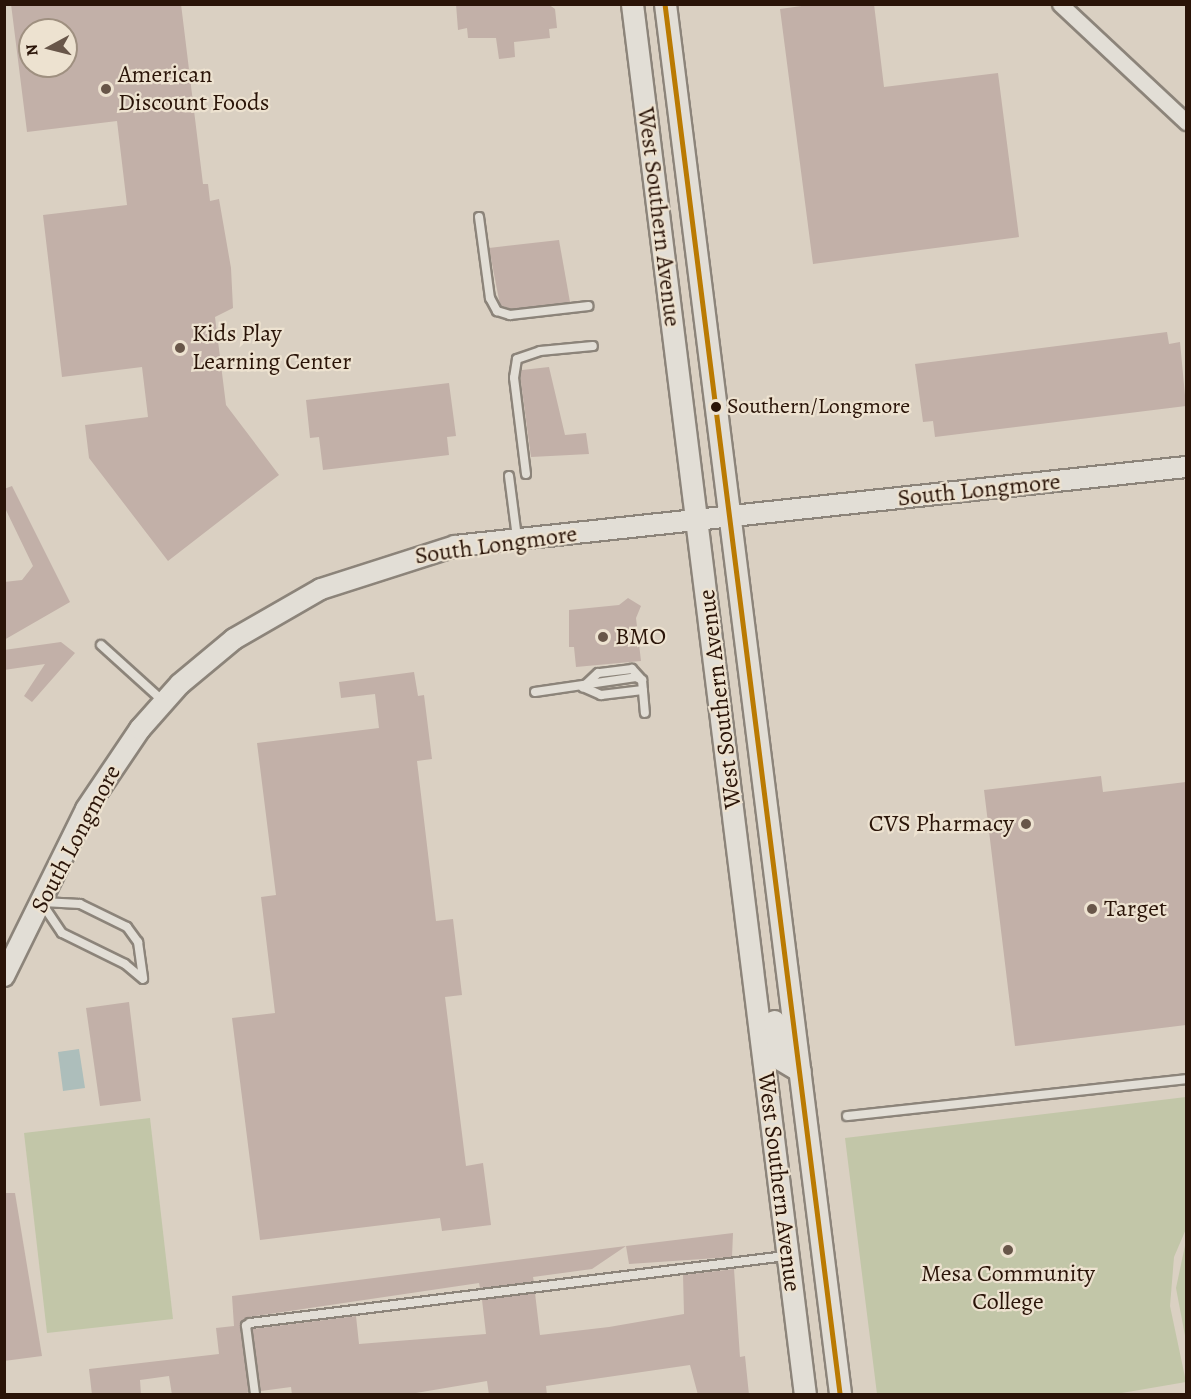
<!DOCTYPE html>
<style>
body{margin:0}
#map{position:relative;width:1191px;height:1399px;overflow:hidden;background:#dad0c2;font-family:Alegreya,serif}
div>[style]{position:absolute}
.green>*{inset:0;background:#c2c6a8}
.water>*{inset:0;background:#adbebb}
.building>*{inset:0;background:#c2b0a8}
.roads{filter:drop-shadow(2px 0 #8c847a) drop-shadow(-2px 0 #8c847a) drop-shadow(0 2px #8c847a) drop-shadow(0 -2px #8c847a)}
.service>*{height:8px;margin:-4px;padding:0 4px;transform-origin:4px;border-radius:4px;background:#e2ded6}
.minor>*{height:15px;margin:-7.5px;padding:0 7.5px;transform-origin:7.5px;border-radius:7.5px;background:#e2ded6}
.tertiary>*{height:20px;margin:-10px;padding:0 10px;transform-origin:10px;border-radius:10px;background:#e2ded6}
.secondary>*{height:21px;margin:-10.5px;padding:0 10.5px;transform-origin:10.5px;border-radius:10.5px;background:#e2ded6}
.bus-1>*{height:4.5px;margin:-2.25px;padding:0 2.25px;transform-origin:2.25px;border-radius:2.25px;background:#ba7a02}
.dots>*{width:16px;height:16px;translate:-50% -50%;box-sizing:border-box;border:3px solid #ede2d0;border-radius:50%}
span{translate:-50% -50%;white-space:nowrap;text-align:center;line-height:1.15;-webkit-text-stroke:4.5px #ede2d0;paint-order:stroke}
.bus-label{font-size:22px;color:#2a1408}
.left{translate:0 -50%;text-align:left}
.poi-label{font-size:24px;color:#2a1408}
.right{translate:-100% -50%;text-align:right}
.street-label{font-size:24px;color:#2a1408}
.frame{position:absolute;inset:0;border:6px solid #2a1408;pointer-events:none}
.north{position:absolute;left:18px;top:18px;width:60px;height:60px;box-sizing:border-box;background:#ede2d0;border:2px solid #9f9080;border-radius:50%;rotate:263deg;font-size:16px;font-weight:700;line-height:24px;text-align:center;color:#2a1408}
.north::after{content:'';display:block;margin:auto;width:21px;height:27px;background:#685649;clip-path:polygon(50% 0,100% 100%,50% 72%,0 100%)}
</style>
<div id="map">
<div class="green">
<div style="clip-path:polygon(1186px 1097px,1186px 1229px,1174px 1257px,1170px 1306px,1186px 1382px,1116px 1394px,877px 1394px,845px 1138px)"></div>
<div style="clip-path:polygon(150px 1118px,173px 1319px,47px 1333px,24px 1133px)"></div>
<div style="clip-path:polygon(1186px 1241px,1186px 1341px,1176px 1288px)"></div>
</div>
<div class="water">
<div style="clip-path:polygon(79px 1049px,85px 1088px,63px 1091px,58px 1052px)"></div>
</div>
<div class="building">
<div style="clip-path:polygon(evenodd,11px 4px,181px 4px,203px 184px,208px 184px,210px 201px,219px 199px,231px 268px,233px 308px,215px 317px,226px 405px,279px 475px,168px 561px,89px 458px,85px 425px,148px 417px,142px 367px,62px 377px,43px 215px,127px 205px,117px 121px,27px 132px,11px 4px,30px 30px,66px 30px,66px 66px,30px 66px,30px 30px)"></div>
<div style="clip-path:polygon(456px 4px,548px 4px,555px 9px,557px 28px,549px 29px,550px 38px,514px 42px,515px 57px,499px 59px,496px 38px,468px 38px,467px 28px,458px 30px)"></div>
<div style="clip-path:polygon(816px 4px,874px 4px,884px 87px,998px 73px,1019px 237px,813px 264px,780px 9px)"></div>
<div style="clip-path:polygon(559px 240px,570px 302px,511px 309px,500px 305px,489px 248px)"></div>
<div style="clip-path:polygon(1167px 332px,1169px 344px,1180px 342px,1186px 406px,935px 437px,933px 421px,923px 422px,915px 364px)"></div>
<div style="clip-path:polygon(549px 367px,565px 435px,586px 433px,589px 454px,531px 457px,520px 375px,522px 370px)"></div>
<div style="clip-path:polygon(449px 383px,456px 436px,447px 437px,449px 455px,323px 470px,319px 437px,310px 438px,306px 400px)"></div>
<div style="clip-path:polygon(12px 486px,70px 602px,4px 640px,4px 582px,22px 580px,33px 566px,4px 506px,4px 489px)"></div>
<div style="clip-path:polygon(628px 598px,641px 606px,636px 618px,641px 661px,576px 667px,574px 647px,569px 647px,569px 610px,619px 605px)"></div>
<div style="clip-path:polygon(61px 642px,75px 653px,32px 702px,24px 696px,45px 664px,4px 670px,4px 650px)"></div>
<div style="clip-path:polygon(414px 672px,418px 696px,424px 695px,432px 759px,417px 761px,436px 921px,453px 919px,462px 995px,445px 997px,466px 1166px,483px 1163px,491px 1225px,442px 1231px,440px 1218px,260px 1240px,232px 1018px,275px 1013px,261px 897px,276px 895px,257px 743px,379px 728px,375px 694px,341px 698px,339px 682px)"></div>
<div style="clip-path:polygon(1101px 776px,1103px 792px,1186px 782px,1186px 1025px,1015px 1046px,984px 790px)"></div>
<div style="clip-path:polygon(129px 1002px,141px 1101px,100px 1106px,86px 1008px)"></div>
<div style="clip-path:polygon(4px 1193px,15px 1193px,42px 1356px,4px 1361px)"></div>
<div style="clip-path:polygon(733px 1233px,732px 1257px,629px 1264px,626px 1246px)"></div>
<div style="clip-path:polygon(626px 1246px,592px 1269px,533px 1277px,534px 1282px,480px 1288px,479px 1283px,249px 1317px,240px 1326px,249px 1392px,242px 1395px,172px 1395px,169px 1376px,140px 1380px,141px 1395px,92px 1395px,89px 1369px,219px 1354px,216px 1328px,234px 1326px,232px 1296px)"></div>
<div style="clip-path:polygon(734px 1269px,740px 1357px,745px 1356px,749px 1395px,698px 1395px,690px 1365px,546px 1386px,547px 1395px,489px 1395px,487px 1381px,404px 1395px,292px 1395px,291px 1387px,261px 1391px,252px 1329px,356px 1316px,359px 1344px,486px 1334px,482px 1300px,535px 1293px,540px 1335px,609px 1327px,684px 1314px,683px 1275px)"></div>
</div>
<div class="roads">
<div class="service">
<div style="left:479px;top:217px;width:82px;rotate:82.3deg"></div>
<div style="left:490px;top:298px;width:15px;rotate:62deg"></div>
<div style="left:497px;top:311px;width:14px;rotate:17deg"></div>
<div style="left:510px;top:315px;width:79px;rotate:-6.6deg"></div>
<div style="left:526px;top:474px;width:97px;rotate:-97.1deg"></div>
<div style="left:514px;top:378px;width:19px;rotate:-81deg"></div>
<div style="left:517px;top:359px;width:24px;rotate:-19deg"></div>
<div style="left:540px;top:351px;width:53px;rotate:-5.4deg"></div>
<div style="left:509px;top:476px;width:63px;rotate:82.6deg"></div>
<div style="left:101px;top:645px;width:84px;rotate:42.1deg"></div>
<div style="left:642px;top:680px;width:15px;rotate:-132deg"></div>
<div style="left:632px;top:669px;width:34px;rotate:173deg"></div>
<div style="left:598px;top:673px;width:21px;rotate:137deg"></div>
<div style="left:583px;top:687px;width:20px;rotate:24deg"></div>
<div style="left:601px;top:695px;width:42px;rotate:-6.8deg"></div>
<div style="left:535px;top:692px;width:102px;rotate:-8.4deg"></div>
<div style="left:636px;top:677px;width:7px;rotate:27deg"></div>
<div style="left:642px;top:680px;width:33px;rotate:85deg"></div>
<div style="left:41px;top:902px;width:37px;rotate:56deg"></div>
<div style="left:62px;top:933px;width:70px;rotate:26.2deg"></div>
<div style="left:125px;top:964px;width:23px;rotate:40deg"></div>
<div style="left:43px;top:902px;width:37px;rotate:3deg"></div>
<div style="left:80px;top:904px;width:52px;rotate:26.1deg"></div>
<div style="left:127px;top:927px;width:19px;rotate:54deg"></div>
<div style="left:138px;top:942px;width:37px;rotate:82deg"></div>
<div style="left:847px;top:1116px;width:341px;rotate:-6.2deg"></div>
<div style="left:255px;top:1394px;width:69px;rotate:-97.5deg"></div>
<div style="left:246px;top:1326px;width:5px;rotate:-37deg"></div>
<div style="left:250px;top:1323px;width:540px;rotate:-7.13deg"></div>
</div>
<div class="minor">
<div style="left:1060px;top:4px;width:173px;rotate:43.1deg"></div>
</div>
<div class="tertiary">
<div style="left:4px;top:976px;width:186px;rotate:-63.8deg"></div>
<div style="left:86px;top:809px;width:97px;rotate:-56deg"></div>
<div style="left:140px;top:729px;width:60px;rotate:-48.4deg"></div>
<div style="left:180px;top:684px;width:70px;rotate:-39.8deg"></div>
<div style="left:234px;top:639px;width:100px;rotate:-29.9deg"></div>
<div style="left:321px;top:589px;width:141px;rotate:-17.8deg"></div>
<div style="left:455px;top:546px;width:735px;rotate:-6.17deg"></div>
</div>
<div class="secondary">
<div style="left:632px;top:4px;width:1401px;rotate:82.91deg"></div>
<div style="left:665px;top:4px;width:1401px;rotate:82.82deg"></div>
<div style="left:774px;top:1021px;width:38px;rotate:81deg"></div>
<div style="left:780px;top:1059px;width:23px;rotate:31deg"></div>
</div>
</div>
<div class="bus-1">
<div style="left:665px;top:4px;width:1401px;rotate:82.82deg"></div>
</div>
<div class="dots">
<div style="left:106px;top:89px;background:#685649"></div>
<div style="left:180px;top:348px;background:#685649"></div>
<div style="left:716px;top:407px;background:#2a1408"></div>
<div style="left:603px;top:637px;background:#685649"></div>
<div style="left:1026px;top:824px;background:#685649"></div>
<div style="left:1092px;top:909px;background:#685649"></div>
<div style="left:1008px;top:1250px;background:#685649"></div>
</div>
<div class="bus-label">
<span class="left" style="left:727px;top:407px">Southern/Longmore</span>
</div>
<div class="poi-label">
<span class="left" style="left:118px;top:89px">American<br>Discount Foods</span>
<span class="left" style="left:192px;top:348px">Kids Play<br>Learning Center</span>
<span class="left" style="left:615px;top:637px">BMO</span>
<span class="right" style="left:1014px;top:824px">CVS Pharmacy</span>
<span class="left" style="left:1104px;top:909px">Target</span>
<span style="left:1008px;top:1288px">Mesa Community<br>College</span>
</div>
<div class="street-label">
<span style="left:659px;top:217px;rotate:83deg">West Southern Avenue</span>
<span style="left:979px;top:490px;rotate:-6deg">South Longmore</span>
<span style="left:496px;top:545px;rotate:-8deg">South Longmore</span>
<span style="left:720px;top:699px;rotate:-97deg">West Southern Avenue</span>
<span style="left:76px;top:839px;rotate:-62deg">South Longmore</span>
<span style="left:779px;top:1182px;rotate:83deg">West Southern Avenue</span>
</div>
<div class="frame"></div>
<div class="north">N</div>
</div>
